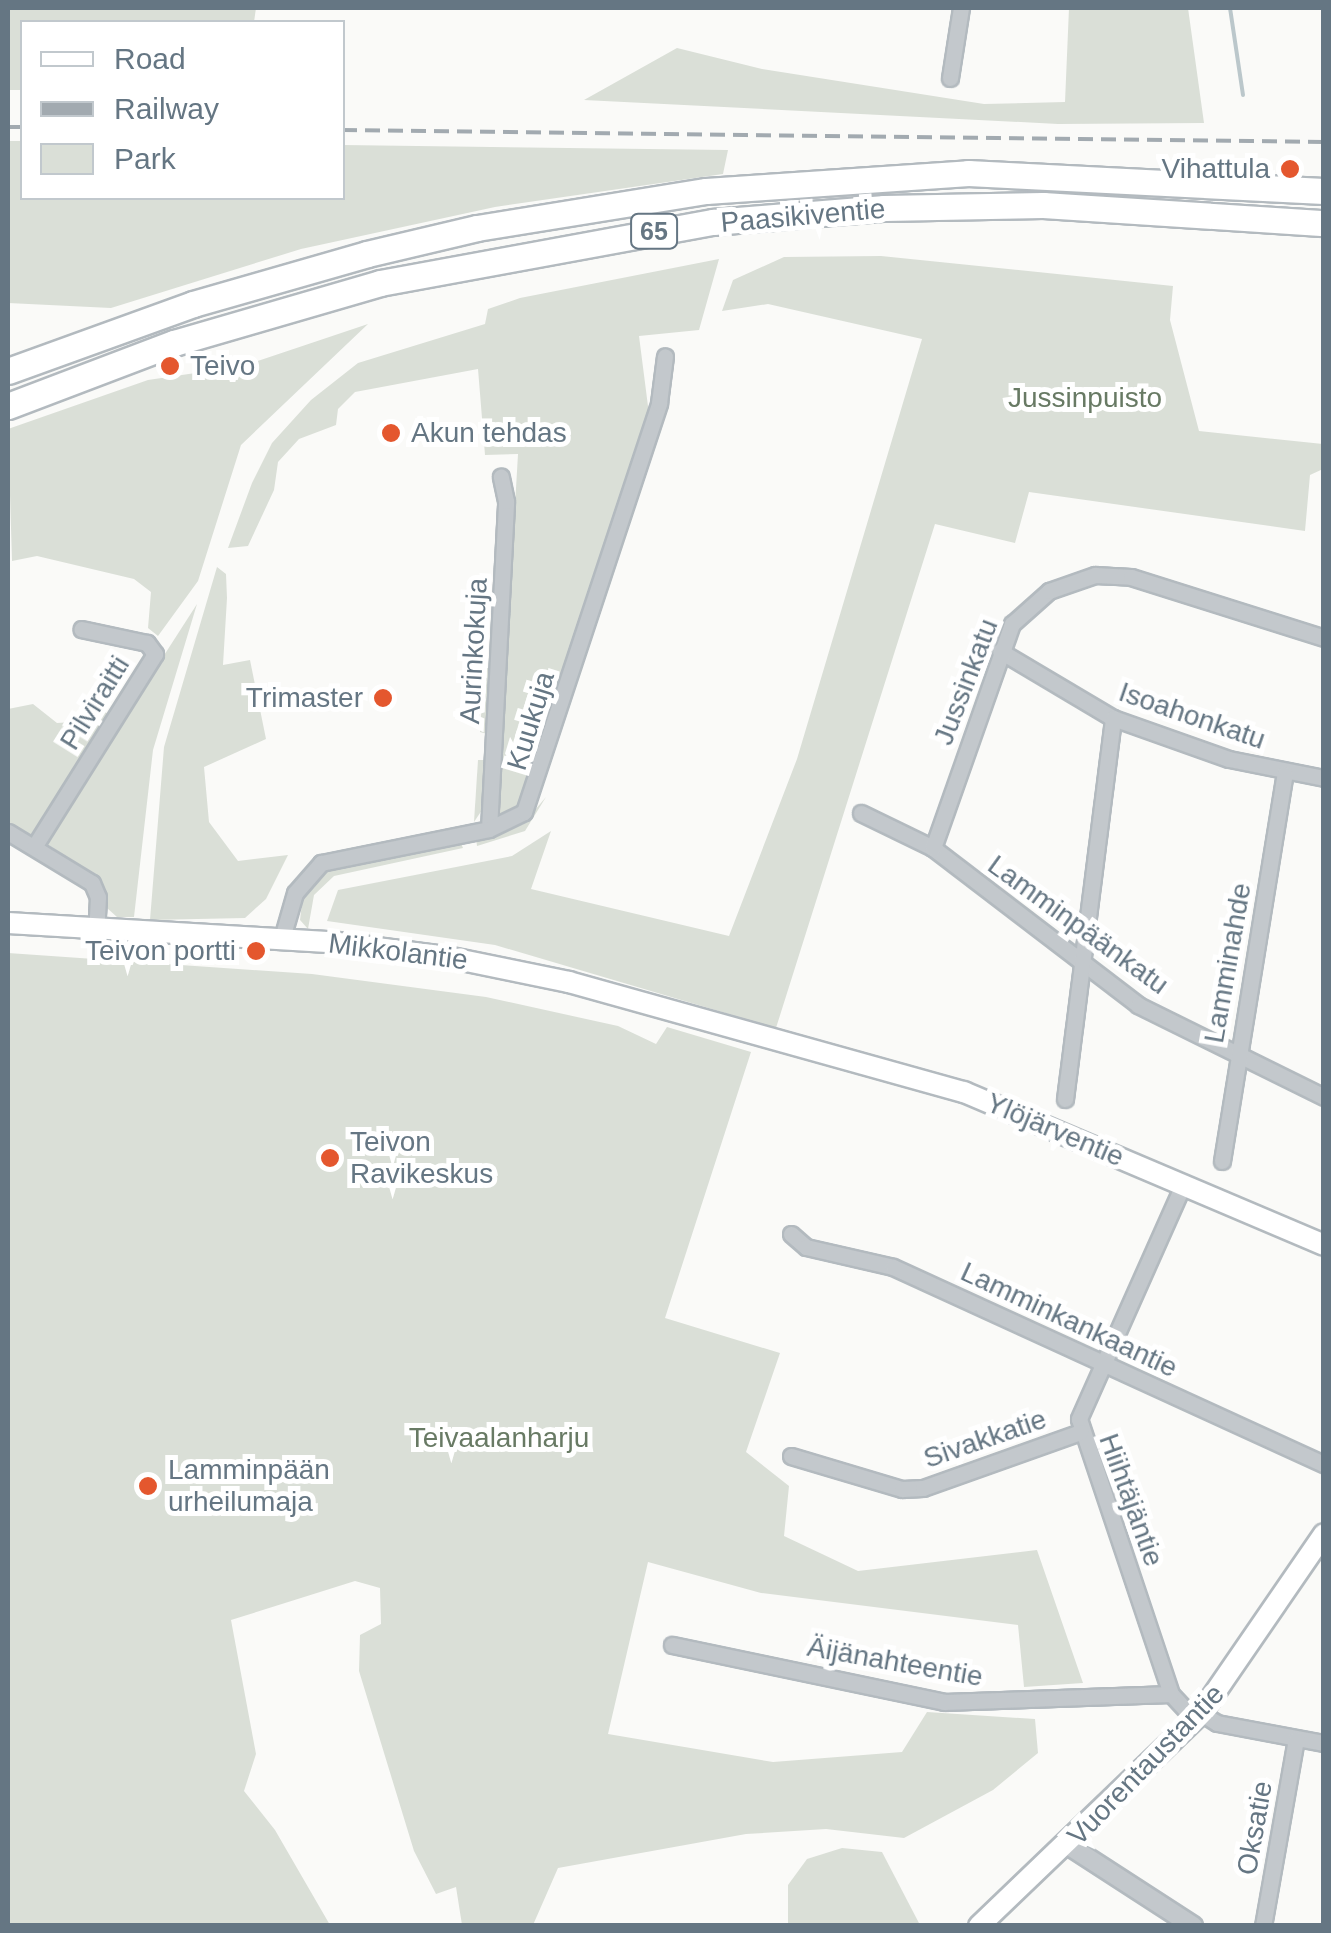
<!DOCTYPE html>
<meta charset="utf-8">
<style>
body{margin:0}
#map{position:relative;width:1331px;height:1933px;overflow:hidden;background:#fafaf8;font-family:Arial,sans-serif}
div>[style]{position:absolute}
.green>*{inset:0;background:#dadfd7}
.stream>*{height:4px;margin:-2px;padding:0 2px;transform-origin:2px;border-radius:2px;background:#bbc7cb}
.roads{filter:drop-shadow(2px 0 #b3babf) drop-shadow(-2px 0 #b3babf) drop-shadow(0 2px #b3babf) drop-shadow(0 -2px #b3babf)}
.minor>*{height:15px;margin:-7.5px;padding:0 7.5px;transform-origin:7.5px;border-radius:7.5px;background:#c3c8cc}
.tertiary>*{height:18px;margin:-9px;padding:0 9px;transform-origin:9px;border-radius:9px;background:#c3c8cc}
.secondary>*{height:20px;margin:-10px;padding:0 10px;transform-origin:10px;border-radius:10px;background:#fff}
.trunk>*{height:25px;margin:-12.5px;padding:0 12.5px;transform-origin:12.5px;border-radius:12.5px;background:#fff}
.rail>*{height:4px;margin-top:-2px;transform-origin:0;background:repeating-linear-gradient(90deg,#a2aab0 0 15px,transparent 0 23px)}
.dots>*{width:28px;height:28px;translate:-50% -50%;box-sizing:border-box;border:5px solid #fff;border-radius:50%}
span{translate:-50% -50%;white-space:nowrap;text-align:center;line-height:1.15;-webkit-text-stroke:10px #fff;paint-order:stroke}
.shield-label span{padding:2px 8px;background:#fff;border:2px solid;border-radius:8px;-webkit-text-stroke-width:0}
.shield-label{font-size:25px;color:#657683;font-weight:700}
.poi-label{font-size:28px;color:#657683}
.right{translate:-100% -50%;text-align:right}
.left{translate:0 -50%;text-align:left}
.street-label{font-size:28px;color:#657683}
.park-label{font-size:28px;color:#687a64}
.frame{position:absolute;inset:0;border:10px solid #657683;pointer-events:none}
.legend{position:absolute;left:20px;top:20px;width:325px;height:180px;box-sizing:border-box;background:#fff;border:2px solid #c1c8cd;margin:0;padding:12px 18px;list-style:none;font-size:30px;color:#657683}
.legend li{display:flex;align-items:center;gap:20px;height:50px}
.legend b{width:50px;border:2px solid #c1c8cd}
</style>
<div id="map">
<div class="green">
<div style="clip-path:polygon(8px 8px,256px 8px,254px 22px,22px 22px,22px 90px,8px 90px)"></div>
<div style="clip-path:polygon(1069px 8px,1188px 8px,1204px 123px,1058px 124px,584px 100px,677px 48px,762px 69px,984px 104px,1065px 102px)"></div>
<div style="clip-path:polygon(8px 141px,22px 141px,22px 198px,342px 198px,343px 145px,728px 150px,723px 174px,495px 207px,301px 249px,111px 308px,8px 303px)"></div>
<div style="clip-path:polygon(881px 256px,1173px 286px,1170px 320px,1199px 431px,1323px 444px,1323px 469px,1310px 475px,1305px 531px,1029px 492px,1015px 543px,935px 524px,776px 1028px,495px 945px,327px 921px,338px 890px,512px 856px,551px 831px,531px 889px,729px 936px,797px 759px,922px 339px,768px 304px,722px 311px,733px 280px,784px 257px)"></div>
<div style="clip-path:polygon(719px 259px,699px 330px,639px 336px,649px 414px,537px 765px,517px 808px,497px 815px,518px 454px,485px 455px,478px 369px,355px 392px,338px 409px,336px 425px,299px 439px,278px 462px,274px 490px,248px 546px,228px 548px,252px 483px,272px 443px,311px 400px,358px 363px,485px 324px,488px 309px,520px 298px)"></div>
<div style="clip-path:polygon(368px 324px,241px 445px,198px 581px,158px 636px,148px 628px,151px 592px,134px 579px,37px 556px,12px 561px,8px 429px,148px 380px,243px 366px)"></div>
<div style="clip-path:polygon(217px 567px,226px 574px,227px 598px,223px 665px,250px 660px,266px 739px,204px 767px,209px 822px,238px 861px,288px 855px,266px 899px,245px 918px,150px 920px,164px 747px)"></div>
<div style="clip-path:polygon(197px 604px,153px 750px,134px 917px,117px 917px,107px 908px,101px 880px,44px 842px)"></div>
<div style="clip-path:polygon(484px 668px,492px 668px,487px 734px,480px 732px)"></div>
<div style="clip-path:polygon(89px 703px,112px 716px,35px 838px,8px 823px,8px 709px,33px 704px,57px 723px,73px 722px)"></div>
<div style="clip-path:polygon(478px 760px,485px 760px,482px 810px,474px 822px)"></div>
<div style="clip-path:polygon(546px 797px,525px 831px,477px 846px,476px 838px,523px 824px)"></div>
<div style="clip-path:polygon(460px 841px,463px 848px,334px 876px,314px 895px,308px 929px,300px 920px,303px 895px,325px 870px)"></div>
<div style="clip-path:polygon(8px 953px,312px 974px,486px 997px,618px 1026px,656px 1044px,667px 1027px,751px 1052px,665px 1318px,780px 1353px,746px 1452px,789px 1486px,784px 1536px,858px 1571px,1037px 1550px,1083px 1683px,1024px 1687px,1018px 1625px,761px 1593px,648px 1562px,608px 1734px,773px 1762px,902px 1752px,927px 1712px,1035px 1719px,1038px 1753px,993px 1790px,904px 1838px,826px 1829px,746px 1834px,558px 1868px,533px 1925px,462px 1925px,456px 1887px,436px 1894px,414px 1851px,359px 1671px,360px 1635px,381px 1624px,380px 1588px,355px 1581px,231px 1620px,256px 1754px,244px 1791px,275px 1830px,330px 1925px,8px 1925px)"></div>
<div style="clip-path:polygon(842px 1848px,882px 1852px,920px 1925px,788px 1925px,788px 1885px,807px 1859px)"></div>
</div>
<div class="stream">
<div style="left:1230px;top:8px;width:88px;rotate:81.5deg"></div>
</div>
<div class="roads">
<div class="minor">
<div style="left:950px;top:78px;width:71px;rotate:-81.1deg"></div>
<div style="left:1000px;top:651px;width:131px;rotate:30.7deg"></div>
<div style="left:1113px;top:718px;width:123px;rotate:19.5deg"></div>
<div style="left:1229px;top:759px;width:97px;rotate:11.3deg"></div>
<div style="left:861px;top:813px;width:80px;rotate:25.9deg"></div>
<div style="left:933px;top:848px;width:258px;rotate:37.4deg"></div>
<div style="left:1138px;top:1005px;width:208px;rotate:26.3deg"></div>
<div style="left:489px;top:829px;width:328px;rotate:-87deg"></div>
<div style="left:506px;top:501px;width:25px;rotate:-102deg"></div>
<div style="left:8px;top:832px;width:98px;rotate:31.3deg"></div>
<div style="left:92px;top:883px;width:15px;rotate:67deg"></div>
<div style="left:98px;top:897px;width:34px;rotate:93deg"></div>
<div style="left:34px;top:847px;width:228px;rotate:-57.9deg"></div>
<div style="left:155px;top:654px;width:14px;rotate:-126deg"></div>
<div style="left:147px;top:643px;width:67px;rotate:-168deg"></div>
<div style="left:933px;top:848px;width:238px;rotate:-70.6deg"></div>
<div style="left:1012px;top:624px;width:50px;rotate:-41.7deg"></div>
<div style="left:1049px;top:591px;width:49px;rotate:-19.2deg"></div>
<div style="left:1095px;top:575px;width:36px;rotate:3deg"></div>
<div style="left:1131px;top:577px;width:202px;rotate:17.5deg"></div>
<div style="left:282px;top:938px;width:47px;rotate:-73.9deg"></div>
<div style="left:295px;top:893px;width:40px;rotate:-49deg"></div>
<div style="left:321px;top:863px;width:171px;rotate:-11.4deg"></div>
<div style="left:489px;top:829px;width:39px;rotate:-26deg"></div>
<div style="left:524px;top:812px;width:431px;rotate:-71.7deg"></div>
<div style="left:659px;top:403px;width:47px;rotate:-82.7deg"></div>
<div style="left:1065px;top:1099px;width:384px;rotate:-82.8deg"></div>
<div style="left:1222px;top:1161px;width:392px;rotate:-80.8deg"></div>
<div style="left:1183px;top:1185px;width:256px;rotate:114deg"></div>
<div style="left:1079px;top:1419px;width:290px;rotate:71.5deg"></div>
<div style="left:1171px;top:1694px;width:35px;rotate:47deg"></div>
<div style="left:791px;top:1234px;width:20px;rotate:41deg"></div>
<div style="left:806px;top:1247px;width:89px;rotate:12.9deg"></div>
<div style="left:893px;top:1267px;width:474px;rotate:24.6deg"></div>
<div style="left:791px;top:1456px;width:116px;rotate:16.6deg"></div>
<div style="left:902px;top:1489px;width:21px;rotate:-3deg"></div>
<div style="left:923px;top:1488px;width:167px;rotate:-19.6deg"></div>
<div style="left:672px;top:1645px;width:278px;rotate:11.8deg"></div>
<div style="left:944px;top:1702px;width:227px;rotate:-2deg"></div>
<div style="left:1201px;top:1713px;width:19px;rotate:32deg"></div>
<div style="left:1217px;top:1723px;width:109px;rotate:10.6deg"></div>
<div style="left:1263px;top:1926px;width:190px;rotate:-80deg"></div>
</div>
<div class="tertiary">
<div style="left:1068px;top:1845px;width:149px;rotate:32.9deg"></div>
</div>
<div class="secondary">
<div style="left:8px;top:923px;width:324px;rotate:3.4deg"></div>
<div style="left:331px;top:942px;width:117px;rotate:7.4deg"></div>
<div style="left:447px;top:957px;width:125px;rotate:11.6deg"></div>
<div style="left:569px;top:982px;width:410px;rotate:15.6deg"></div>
<div style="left:964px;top:1092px;width:391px;rotate:23deg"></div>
<div style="left:979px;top:1926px;width:308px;rotate:-43.8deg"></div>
<div style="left:1201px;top:1713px;width:217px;rotate:-55.5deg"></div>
</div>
<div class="trunk">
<div style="left:8px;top:371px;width:197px;rotate:-19.9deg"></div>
<div style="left:193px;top:304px;width:181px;rotate:-16deg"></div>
<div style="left:367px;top:254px;width:113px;rotate:-13.3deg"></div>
<div style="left:477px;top:228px;width:232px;rotate:-9.2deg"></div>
<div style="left:706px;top:191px;width:263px;rotate:-3.9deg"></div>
<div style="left:968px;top:173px;width:356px;rotate:2.9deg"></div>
<div style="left:8px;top:406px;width:178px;rotate:-20.8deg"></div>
<div style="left:174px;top:343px;width:215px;rotate:-16.2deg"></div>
<div style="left:380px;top:283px;width:339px;rotate:-10.4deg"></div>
<div style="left:713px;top:222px;width:172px;rotate:-4.7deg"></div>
<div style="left:884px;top:208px;width:159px;rotate:-1.1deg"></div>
<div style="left:1043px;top:205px;width:282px;rotate:3.7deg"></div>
</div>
</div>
<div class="rail">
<div style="left:8px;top:127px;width:14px"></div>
<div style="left:342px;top:130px;width:982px;rotate:0.7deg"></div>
</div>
<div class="dots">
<div style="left:1290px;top:169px;background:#e4572e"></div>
<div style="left:170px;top:366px;background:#e4572e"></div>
<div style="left:391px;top:433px;background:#e4572e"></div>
<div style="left:383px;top:698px;background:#e4572e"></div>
<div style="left:256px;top:951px;background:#e4572e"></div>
<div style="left:330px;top:1158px;background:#e4572e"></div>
<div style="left:148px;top:1486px;background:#e4572e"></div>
</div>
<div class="shield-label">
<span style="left:654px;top:231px">65</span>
</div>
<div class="poi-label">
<span class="right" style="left:1270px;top:169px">Vihattula</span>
<span class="left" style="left:190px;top:366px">Teivo</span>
<span class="left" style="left:411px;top:433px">Akun tehdas</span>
<span class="right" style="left:363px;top:698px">Trimaster</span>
<span class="right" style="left:236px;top:951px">Teivon portti</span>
<span class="left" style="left:350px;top:1158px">Teivon<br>Ravikeskus</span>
<span class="left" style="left:168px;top:1486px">Lamminpään<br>urheilumaja</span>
</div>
<div class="street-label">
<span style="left:803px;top:216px;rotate:-5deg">Paasikiventie</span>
<span style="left:474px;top:651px;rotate:-87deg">Aurinkokuja</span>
<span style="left:966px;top:682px;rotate:-69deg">Jussinkatu</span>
<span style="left:95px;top:703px;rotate:-58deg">Pilviraitti</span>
<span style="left:1192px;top:716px;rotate:19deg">Isoahonkatu</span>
<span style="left:531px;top:721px;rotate:-73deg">Kuukuja</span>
<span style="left:1078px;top:925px;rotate:36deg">Lamminpäänkatu</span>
<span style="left:398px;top:952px;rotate:7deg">Mikkolantie</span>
<span style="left:1228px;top:963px;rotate:-80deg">Lamminahde</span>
<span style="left:1055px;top:1130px;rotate:23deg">Ylöjärventie</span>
<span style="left:1069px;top:1320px;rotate:25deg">Lamminkankaantie</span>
<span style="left:985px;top:1439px;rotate:-19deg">Sivakkatie</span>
<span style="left:1131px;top:1500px;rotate:70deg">Hiihtäjäntie</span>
<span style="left:895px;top:1662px;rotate:10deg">Äijänahteentie</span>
<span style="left:1146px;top:1765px;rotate:-46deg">Vuorentaustantie</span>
<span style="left:1255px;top:1828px;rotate:-80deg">Oksatie</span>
</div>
<div class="park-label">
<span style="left:1085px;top:398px">Jussinpuisto</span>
<span style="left:499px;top:1438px">Teivaalanharju</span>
</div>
<div class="frame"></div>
<ul class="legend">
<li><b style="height:12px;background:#fff"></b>Road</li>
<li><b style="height:12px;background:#a2aab0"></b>Railway</li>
<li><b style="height:28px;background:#dadfd7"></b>Park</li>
</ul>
</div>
